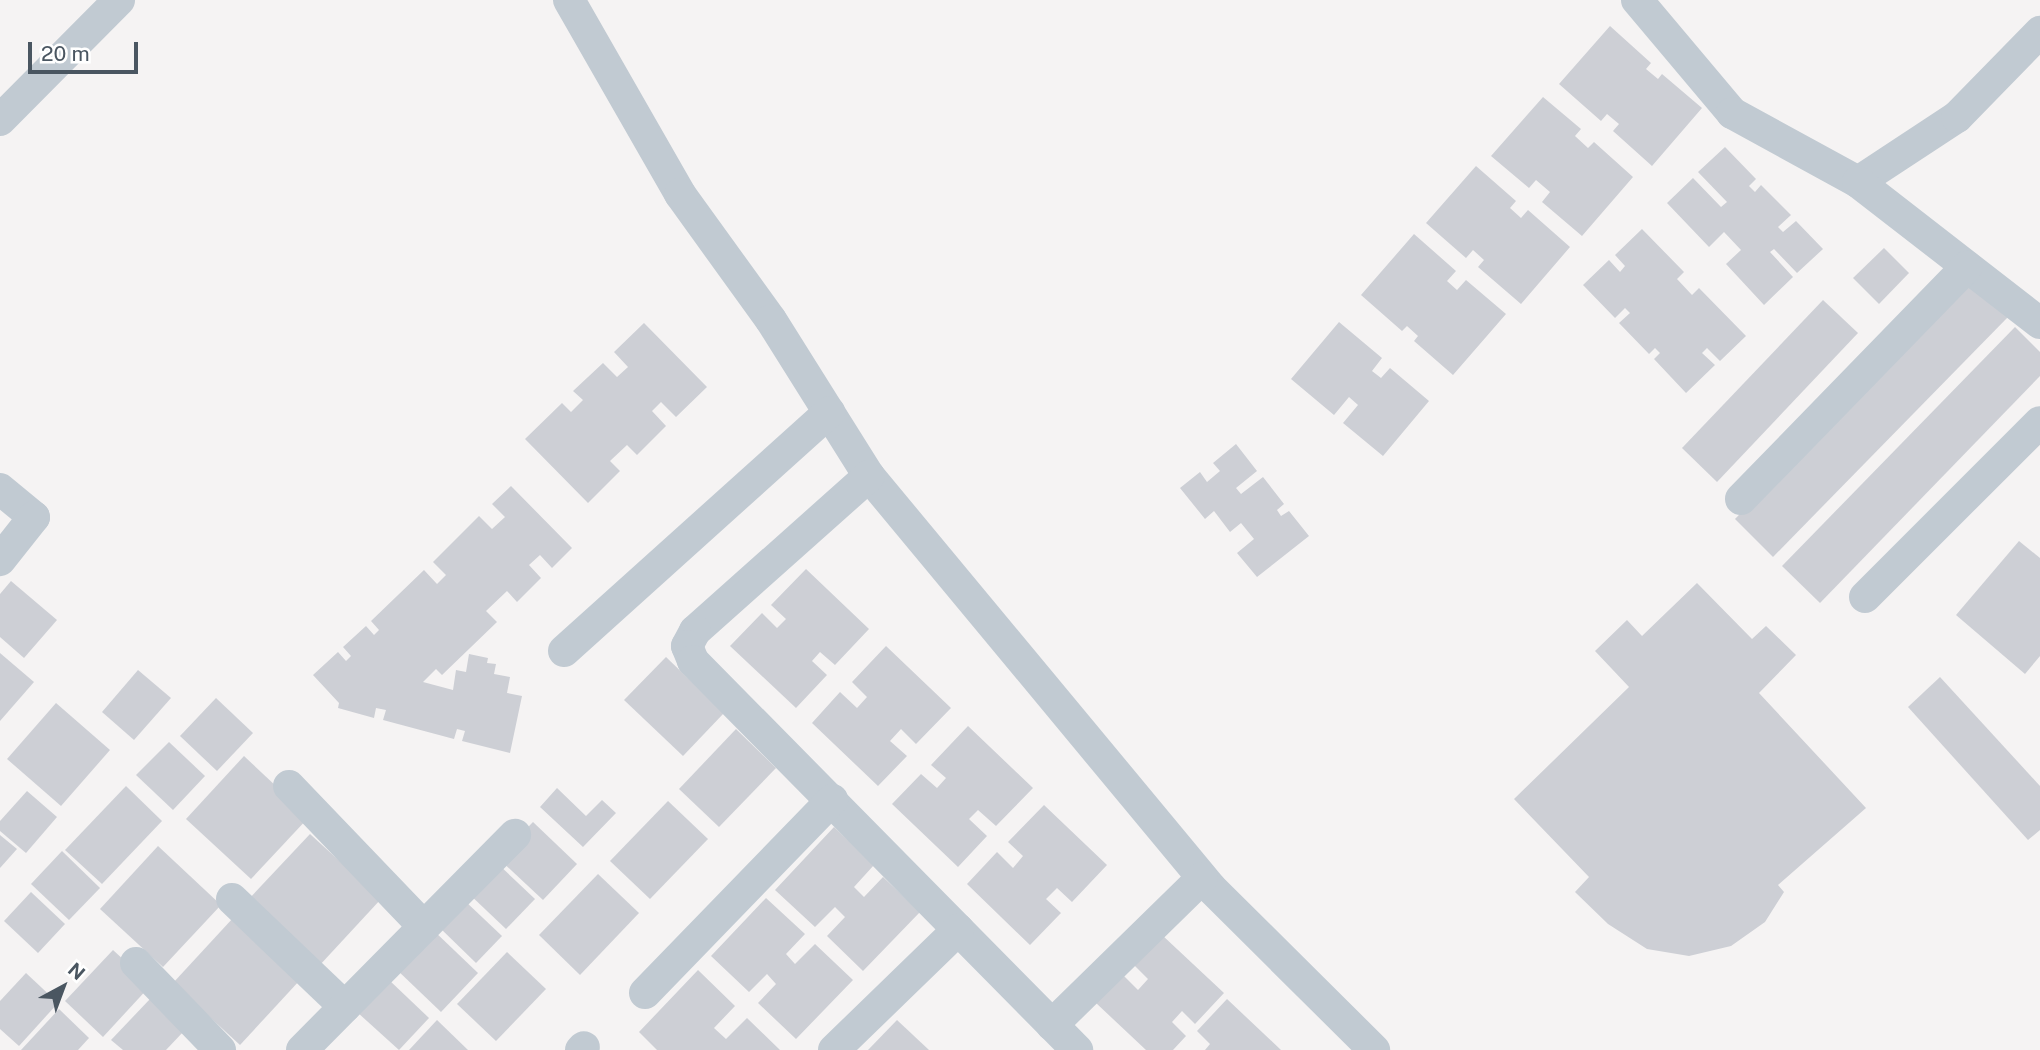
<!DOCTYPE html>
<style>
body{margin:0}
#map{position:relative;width:2040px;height:1050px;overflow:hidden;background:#f5f3f3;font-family:"Public Sans",sans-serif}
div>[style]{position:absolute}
.building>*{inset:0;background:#cdcfd5}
.minor>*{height:32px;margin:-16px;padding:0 16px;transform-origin:16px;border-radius:16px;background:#c1cad2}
span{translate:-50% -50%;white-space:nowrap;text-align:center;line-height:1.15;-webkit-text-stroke:6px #fff;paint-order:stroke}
.north{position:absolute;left:28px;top:952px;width:70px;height:70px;-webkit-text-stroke:5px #fff;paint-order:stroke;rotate:41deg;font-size:19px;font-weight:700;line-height:28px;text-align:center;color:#4a5661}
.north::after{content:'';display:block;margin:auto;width:24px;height:32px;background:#4a5661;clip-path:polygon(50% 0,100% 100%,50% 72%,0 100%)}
.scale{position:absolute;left:28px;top:42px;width:110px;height:32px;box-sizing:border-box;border:4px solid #4a5661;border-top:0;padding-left:9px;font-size:21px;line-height:24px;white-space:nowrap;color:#4a5661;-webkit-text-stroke:5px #fff;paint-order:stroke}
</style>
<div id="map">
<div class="building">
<div style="clip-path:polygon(1610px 26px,1651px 63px,1646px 69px,1658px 79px,1662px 74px,1702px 108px,1652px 166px,1613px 131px,1619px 124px,1607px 114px,1601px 121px,1559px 84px)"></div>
<div style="clip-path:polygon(1543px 97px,1581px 129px,1575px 136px,1588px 148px,1594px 142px,1633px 177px,1582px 236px,1542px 202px,1550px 192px,1536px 180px,1529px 188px,1491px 156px)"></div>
<div style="clip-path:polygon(1725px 147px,1756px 179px,1749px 186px,1755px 192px,1761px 185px,1791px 215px,1778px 227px,1783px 232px,1796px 221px,1823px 249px,1797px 273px,1774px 249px,1770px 252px,1793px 277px,1764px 305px,1726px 264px,1741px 250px,1724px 232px,1709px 247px,1667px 203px,1693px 178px,1721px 207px,1727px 202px,1698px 172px)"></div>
<div style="clip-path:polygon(1476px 166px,1516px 201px,1510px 208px,1521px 218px,1528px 210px,1570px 247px,1521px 304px,1478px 267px,1484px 260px,1473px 250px,1466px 258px,1426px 223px)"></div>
<div style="clip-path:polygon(1642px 229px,1684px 272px,1677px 279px,1692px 295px,1699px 288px,1746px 336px,1720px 361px,1707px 348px,1702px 353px,1715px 365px,1686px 393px,1654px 359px,1660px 353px,1655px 348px,1649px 354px,1619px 323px,1630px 313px,1625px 308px,1615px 318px,1583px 285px,1609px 260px,1620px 272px,1625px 266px,1615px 255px)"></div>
<div style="clip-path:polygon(1414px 234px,1456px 271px,1447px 281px,1457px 290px,1466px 280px,1506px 314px,1453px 375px,1414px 341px,1418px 336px,1407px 326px,1402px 331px,1361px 295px)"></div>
<div style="clip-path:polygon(1884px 248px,1909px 273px,1879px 304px,1853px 278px)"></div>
<div style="clip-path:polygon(1969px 279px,2008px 317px,1773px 557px,1735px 519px)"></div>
<div style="clip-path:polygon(1823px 300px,1858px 333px,1717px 482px,1682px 448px)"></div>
<div style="clip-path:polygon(1339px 322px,1382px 358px,1372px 371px,1381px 378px,1390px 368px,1429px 401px,1383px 456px,1343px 423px,1358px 405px,1349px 397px,1334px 415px,1291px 379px)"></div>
<div style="clip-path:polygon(644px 323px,707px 387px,676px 417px,661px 402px,652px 411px,666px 426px,637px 455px,627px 445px,610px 461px,620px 471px,588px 503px,525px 439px,562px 403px,571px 412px,583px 400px,573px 391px,603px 363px,617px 377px,628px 367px,614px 352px)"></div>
<div style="clip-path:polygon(2015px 327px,2040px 352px,2040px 376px,1820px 603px,1782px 566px)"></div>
<div style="clip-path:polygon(1236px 444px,1257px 471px,1236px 488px,1241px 494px,1263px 477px,1284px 504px,1277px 510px,1281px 516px,1289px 511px,1309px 536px,1257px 577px,1237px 553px,1254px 539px,1241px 523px,1230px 532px,1214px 511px,1205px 519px,1180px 488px,1200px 472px,1207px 482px,1220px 471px,1213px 463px)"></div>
<div style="clip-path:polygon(511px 486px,572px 548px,552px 568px,540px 555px,529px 565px,541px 578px,517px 602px,507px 591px,486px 611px,497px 622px,442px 675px,436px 669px,423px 682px,453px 690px,456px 670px,466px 672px,469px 654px,488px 658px,487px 663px,496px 664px,494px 674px,510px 677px,507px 693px,522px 696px,510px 753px,462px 741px,465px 731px,457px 729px,454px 739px,383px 720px,386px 710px,376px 708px,374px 718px,338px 708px,339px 703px,313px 675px,338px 652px,346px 661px,351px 656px,343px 647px,366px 626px,374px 635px,379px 630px,371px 621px,424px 570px,437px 584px,446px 575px,433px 562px,479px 516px,492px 529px,505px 517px,492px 504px)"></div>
<div style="clip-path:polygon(2019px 541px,2040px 558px,2040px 656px,2025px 674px,1956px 615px)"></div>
<div style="clip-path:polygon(806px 569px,869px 629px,835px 665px,820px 652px,812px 661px,827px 675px,796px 708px,730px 646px,762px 613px,777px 628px,786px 619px,771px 605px)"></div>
<div style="clip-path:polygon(11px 581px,57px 620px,24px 658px,0 637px,0 594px)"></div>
<div style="clip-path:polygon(1697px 583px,1752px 639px,1766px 626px,1796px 655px,1759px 693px,1866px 808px,1778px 885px,1784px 892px,1765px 922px,1731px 946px,1689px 956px,1647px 949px,1608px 924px,1575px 892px,1589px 877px,1514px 799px,1629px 687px,1595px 651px,1627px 620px,1642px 636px)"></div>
<div style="clip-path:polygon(886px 646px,951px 708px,916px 744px,901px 729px,890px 741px,907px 756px,878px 786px,812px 723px,840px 692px,857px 708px,867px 697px,852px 682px)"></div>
<div style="clip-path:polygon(0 653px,34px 682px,0 721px)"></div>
<div style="clip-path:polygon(666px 657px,724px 713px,683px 756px,624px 700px)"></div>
<div style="clip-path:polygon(138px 670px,171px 698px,134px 740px,102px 712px)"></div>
<div style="clip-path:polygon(1940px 677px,2040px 786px,2040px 830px,2028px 840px,1908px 707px)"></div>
<div style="clip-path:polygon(216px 698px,253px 733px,217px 771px,180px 736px)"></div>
<div style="clip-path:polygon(56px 703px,110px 750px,61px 806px,7px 759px)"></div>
<div style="clip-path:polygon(968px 726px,1033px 788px,996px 826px,978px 810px,969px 819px,987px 836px,958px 867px,892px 804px,921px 774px,937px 788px,946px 778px,931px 765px)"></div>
<div style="clip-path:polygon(736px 729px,776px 768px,719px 827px,679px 789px)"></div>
<div style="clip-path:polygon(169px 742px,205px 776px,173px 810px,136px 775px)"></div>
<div style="clip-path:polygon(244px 756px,309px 817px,251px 879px,186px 819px)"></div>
<div style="clip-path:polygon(126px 786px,162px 821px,102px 884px,65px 850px)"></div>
<div style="clip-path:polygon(557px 788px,586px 816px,602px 800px,616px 813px,583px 847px,540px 807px)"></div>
<div style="clip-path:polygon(27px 791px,57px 817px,26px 853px,0 831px,0 821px)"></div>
<div style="clip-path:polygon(668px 801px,708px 839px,650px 899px,610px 861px)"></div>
<div style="clip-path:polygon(1044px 805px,1107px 865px,1072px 902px,1057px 888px,1046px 899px,1061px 913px,1030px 945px,967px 884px,997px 852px,1013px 868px,1023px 856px,1008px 842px)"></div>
<div style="clip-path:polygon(533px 822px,577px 864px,543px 900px,498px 858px)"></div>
<div style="clip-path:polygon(834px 827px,874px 865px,854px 887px,864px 897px,883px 877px,920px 912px,863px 971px,827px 936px,845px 917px,835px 907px,815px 927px,775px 890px)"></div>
<div style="clip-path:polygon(310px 834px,381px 899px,319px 966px,248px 900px)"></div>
<div style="clip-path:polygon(0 835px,17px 849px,0 868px)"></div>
<div style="clip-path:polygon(158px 846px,221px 905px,163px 967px,100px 909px)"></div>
<div style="clip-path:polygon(62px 851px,100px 888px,69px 920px,31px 884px)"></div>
<div style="clip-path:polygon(496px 862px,535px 899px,506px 929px,467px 892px)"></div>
<div style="clip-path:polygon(598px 874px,639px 913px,580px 975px,539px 935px)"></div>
<div style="clip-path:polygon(31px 892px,65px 924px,38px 953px,4px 921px)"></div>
<div style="clip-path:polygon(766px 898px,805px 934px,786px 954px,795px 964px,815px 944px,853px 980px,796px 1039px,758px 1003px,776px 984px,767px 974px,749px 992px,711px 956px)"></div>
<div style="clip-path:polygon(464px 900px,502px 936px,476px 963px,439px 927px)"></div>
<div style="clip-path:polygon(233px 918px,300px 980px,240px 1045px,173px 983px)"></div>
<div style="clip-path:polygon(432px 929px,478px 973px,441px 1012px,395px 968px)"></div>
<div style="clip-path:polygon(1162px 935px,1224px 993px,1195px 1024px,1182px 1011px,1172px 1022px,1186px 1036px,1173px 1050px,1146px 1050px,1096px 1003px,1123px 975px,1138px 990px,1148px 979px,1134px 965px)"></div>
<div style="clip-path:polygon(113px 950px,151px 985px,103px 1037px,65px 1001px)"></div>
<div style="clip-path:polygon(507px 952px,546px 989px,496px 1041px,457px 1004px)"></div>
<div style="clip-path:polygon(698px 970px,735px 1006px,714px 1028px,726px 1039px,747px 1018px,780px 1050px,657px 1050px,639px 1032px)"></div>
<div style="clip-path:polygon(26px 973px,58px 1003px,19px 1046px,0 1029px,0 1001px)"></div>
<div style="clip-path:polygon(388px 979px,429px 1018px,399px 1050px,357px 1012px)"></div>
<div style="clip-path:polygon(150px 999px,184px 1031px,166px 1050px,123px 1050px,111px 1040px)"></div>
<div style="clip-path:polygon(1227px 999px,1281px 1050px,1205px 1050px,1210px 1044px,1197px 1031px)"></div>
<div style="clip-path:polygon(59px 1009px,89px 1038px,78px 1050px,21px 1050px)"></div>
<div style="clip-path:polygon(437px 1020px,468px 1050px,409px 1050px)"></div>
<div style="clip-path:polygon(897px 1020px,929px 1050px,868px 1050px)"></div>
</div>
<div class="minor">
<div style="left:569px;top:0;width:224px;rotate:60.2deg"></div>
<div style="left:680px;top:194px;width:155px;rotate:54.2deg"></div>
<div style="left:771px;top:320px;width:184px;rotate:57.9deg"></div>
<div style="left:869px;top:476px;width:535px;rotate:50.3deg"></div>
<div style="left:1211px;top:888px;width:230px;rotate:44.8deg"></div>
<div style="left:1637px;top:0;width:148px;rotate:49.9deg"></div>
<div style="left:1732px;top:113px;width:144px;rotate:28.7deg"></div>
<div style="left:1858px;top:182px;width:118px;rotate:-33.3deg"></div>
<div style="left:1957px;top:117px;width:119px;rotate:-45.7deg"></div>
<div style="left:0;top:120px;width:169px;rotate:-45.2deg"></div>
<div style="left:1858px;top:182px;width:230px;rotate:37.8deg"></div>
<div style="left:869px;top:476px;width:233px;rotate:138.3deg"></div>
<div style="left:695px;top:631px;width:17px;rotate:118deg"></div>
<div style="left:687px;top:646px;width:16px;rotate:68deg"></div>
<div style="left:693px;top:661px;width:547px;rotate:45.37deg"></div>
<div style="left:0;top:489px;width:44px;rotate:39.5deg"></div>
<div style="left:34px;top:517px;width:55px;rotate:128.3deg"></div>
<div style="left:1741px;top:499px;width:324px;rotate:-45.8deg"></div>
<div style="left:1865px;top:597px;width:247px;rotate:-45deg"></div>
<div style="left:564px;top:651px;width:357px;rotate:-42deg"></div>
<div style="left:289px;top:786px;width:195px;rotate:46.2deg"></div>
<div style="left:232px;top:899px;width:156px;rotate:43.7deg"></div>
<div style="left:136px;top:963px;width:121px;rotate:46deg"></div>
<div style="left:645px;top:993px;width:269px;rotate:-45.9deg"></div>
<div style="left:1052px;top:1025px;width:210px;rotate:-44.4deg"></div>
<div style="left:302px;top:1050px;width:303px;rotate:-45.3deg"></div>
<div style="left:581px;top:1050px;width:4px;rotate:-45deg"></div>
<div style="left:834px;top:1050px;width:173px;rotate:-44.1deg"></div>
</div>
<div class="north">N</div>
<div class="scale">20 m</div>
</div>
